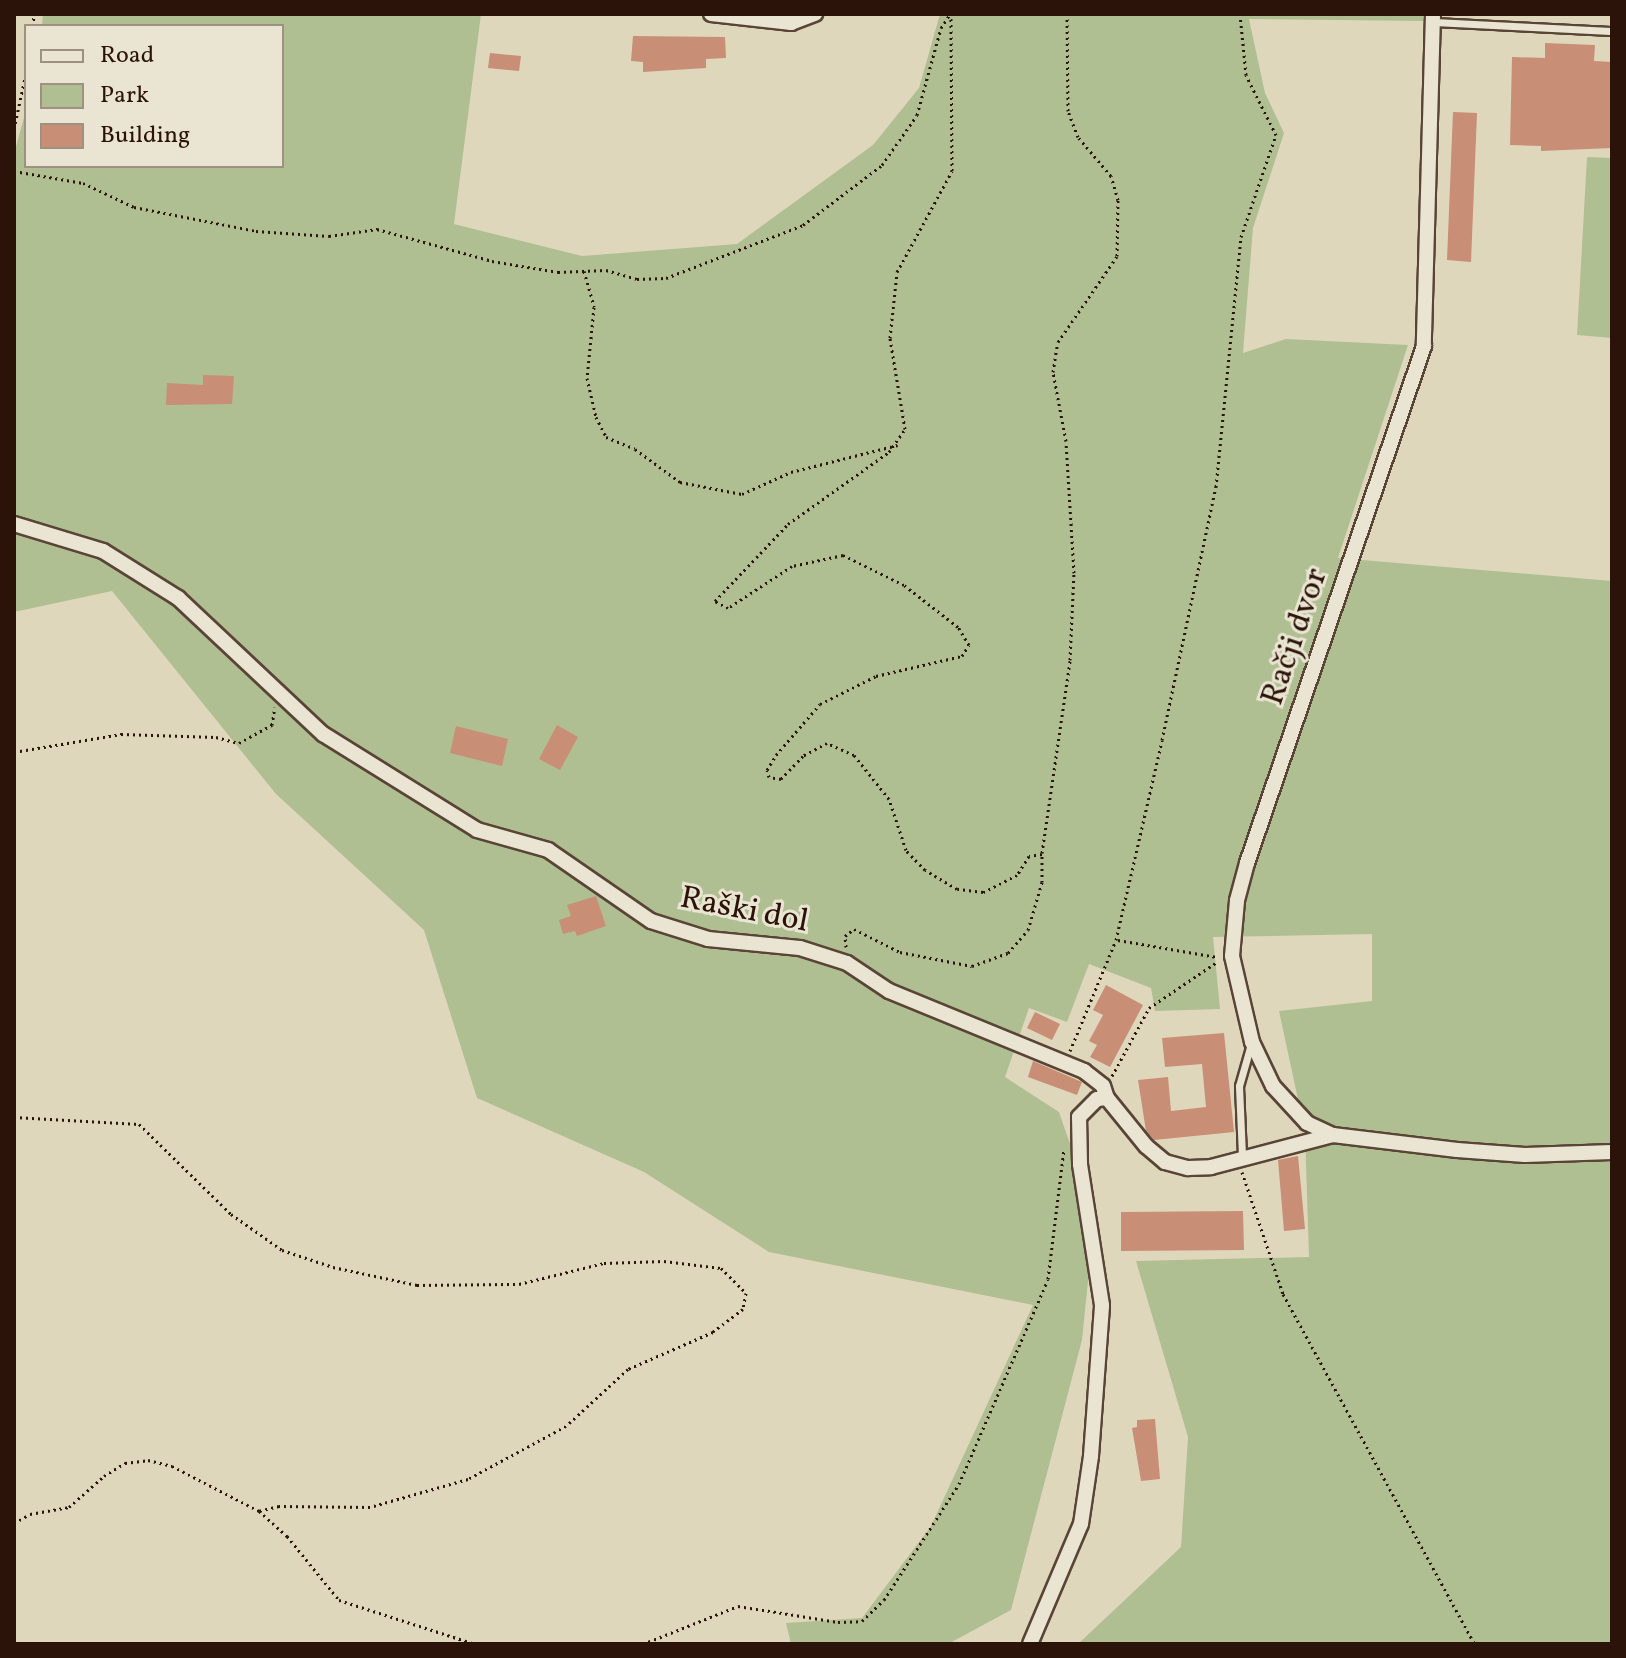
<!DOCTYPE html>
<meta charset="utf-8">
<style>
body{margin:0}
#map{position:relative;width:1626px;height:1658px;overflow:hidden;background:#dfd7bc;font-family:Vollkorn,serif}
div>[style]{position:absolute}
.green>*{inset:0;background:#b0bf92}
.building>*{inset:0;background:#c98e76}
.path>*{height:3px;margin-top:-1.5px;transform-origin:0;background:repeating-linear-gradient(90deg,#2c1309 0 2px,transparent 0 6px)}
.roads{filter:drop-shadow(2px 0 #594436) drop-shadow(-2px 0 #594436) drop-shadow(0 2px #594436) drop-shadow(0 -2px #594436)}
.service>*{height:7px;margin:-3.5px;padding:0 3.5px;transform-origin:3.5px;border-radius:3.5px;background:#eae5d3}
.minor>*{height:14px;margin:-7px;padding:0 7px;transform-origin:7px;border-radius:7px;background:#eae5d3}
span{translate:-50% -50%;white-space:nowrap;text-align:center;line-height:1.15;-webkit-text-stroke:6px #eae5d3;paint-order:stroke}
.street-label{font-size:32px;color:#2c1309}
.frame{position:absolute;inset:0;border:16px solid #2c1309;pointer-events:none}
.legend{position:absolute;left:24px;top:24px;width:260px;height:144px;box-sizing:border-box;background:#eae5d3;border:2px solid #9e9182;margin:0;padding:10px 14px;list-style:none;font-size:24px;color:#2c1309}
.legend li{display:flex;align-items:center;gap:16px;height:40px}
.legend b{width:40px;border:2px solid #9e9182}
</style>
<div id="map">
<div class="green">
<div style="clip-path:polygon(43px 14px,481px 14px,454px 224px,582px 256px,737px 244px,873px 145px,919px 88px,940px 14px,1423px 14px,1424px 21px,1249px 19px,1265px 93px,1284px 133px,1253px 228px,1243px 353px,1286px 339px,1408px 345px,1338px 558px,1612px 581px,1612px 1644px,1078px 1644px,1181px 1547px,1188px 1437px,1136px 1261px,1309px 1257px,1305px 1132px,1279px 1011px,1372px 1001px,1372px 934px,1213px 937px,1220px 1009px,1155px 1011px,1151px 988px,1089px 964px,1067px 1022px,1029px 1008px,1005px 1077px,1059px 1112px,1080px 1173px,1090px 1262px,1082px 1340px,1011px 1610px,948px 1644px,791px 1644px,786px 1623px,862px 1618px,931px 1526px,1033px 1305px,769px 1252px,644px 1172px,477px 1098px,424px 930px,276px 794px,112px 591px,14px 612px,14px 154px,26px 110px,26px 166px,282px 166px,282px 26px,42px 26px)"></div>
<div style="clip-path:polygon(1587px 157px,1612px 158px,1612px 338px,1577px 335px)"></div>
</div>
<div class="building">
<div style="clip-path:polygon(633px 36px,725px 37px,726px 58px,706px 59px,706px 68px,643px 72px,643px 62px,631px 61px)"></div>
<div style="clip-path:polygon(1545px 43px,1595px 45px,1594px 61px,1612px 62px,1612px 148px,1541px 151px,1541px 146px,1510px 145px,1512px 57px,1545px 58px)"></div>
<div style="clip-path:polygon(490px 53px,521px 56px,519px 71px,488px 68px)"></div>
<div style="clip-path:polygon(1453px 112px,1477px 113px,1471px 262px,1447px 260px)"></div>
<div style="clip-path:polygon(203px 375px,234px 376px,232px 404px,166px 405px,167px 383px,203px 385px)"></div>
<div style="clip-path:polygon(557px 725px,578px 737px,560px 770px,539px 759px)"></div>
<div style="clip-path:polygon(456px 726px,508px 739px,502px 766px,450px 753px)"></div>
<div style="clip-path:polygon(596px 896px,606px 926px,577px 936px,575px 931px,563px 934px,559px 920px,571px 916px,567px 905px)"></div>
<div style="clip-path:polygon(1106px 985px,1143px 1005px,1110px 1067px,1090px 1057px,1097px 1045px,1089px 1041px,1103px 1015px,1093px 1010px)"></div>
<div style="clip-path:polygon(1035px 1012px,1060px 1024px,1052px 1040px,1027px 1028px)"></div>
<div style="clip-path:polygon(1224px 1033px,1234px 1132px,1154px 1140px,1146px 1131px,1138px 1080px,1168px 1077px,1171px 1111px,1206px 1107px,1202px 1064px,1165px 1067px,1162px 1038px)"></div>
<div style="clip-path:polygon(1033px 1061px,1082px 1082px,1077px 1095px,1028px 1077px)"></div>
<div style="clip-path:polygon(1298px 1156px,1305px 1229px,1284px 1231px,1278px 1160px)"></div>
<div style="clip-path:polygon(1243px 1211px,1244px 1250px,1121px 1251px,1121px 1212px)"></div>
<div style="clip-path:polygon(1155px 1419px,1160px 1479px,1141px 1481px,1132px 1428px,1137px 1427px,1137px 1420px)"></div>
</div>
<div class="path">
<div style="left:33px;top:26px;width:12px;rotate:-85deg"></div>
<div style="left:14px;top:129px;width:57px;rotate:-77.9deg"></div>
<div style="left:14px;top:171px;width:70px;rotate:9.9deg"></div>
<div style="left:83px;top:183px;width:56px;rotate:25.2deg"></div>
<div style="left:134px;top:207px;width:124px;rotate:11.1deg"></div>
<div style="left:256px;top:231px;width:73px;rotate:3.9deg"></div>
<div style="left:329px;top:236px;width:49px;rotate:-8.3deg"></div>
<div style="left:377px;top:229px;width:119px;rotate:15.5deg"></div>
<div style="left:492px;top:261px;width:67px;rotate:9.5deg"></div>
<div style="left:558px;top:272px;width:48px;rotate:-2.4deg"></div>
<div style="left:606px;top:270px;width:32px;rotate:16deg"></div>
<div style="left:637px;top:279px;width:29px;rotate:-2deg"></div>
<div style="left:666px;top:278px;width:147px;rotate:-21.1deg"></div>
<div style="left:803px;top:225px;width:99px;rotate:-37.2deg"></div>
<div style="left:882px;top:165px;width:61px;rotate:-55deg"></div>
<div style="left:917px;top:115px;width:90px;rotate:-74.6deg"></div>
<div style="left:941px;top:28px;width:17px;rotate:-57deg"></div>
<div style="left:584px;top:271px;width:37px;rotate:74deg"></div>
<div style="left:594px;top:307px;width:71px;rotate:95.6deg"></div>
<div style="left:587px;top:378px;width:40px;rotate:77deg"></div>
<div style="left:596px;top:417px;width:22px;rotate:63deg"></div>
<div style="left:606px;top:437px;width:31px;rotate:22deg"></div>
<div style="left:635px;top:449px;width:56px;rotate:36.3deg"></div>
<div style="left:680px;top:482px;width:63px;rotate:11deg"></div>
<div style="left:742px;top:494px;width:54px;rotate:-24.2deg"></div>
<div style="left:791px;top:472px;width:110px;rotate:-14.2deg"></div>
<div style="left:14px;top:752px;width:109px;rotate:-9.5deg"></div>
<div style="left:121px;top:734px;width:95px;rotate:1.8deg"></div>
<div style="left:216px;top:737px;width:24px;rotate:15deg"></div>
<div style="left:239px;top:743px;width:38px;rotate:-29deg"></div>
<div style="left:272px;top:725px;width:18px;rotate:-81deg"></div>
<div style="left:1042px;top:853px;width:195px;rotate:-81.7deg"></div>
<div style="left:1070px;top:660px;width:87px;rotate:-87.4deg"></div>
<div style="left:1074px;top:573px;width:132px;rotate:-93.5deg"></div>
<div style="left:1066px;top:441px;width:70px;rotate:-100.7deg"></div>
<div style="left:1053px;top:372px;width:30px;rotate:-81deg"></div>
<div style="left:1058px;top:342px;width:104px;rotate:-55.5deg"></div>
<div style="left:1117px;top:256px;width:56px;rotate:-89deg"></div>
<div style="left:1118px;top:200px;width:25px;rotate:-106deg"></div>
<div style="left:1111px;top:176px;width:51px;rotate:-130.2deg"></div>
<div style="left:1078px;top:137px;width:28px;rotate:-111deg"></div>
<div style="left:1068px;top:111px;width:97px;rotate:-90.6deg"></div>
<div style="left:1118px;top:940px;width:99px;rotate:9.8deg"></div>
<div style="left:846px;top:947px;width:11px;rotate:-95deg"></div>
<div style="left:845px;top:936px;width:11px;rotate:-38deg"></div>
<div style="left:854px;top:929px;width:51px;rotate:26.6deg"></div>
<div style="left:900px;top:952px;width:73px;rotate:11deg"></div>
<div style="left:972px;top:966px;width:38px;rotate:-20deg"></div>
<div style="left:1008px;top:953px;width:30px;rotate:-49deg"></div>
<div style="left:1028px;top:930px;width:50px;rotate:-73.7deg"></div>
<div style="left:1042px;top:882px;width:28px;rotate:-90deg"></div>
<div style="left:1042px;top:854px;width:13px;rotate:171deg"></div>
<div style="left:1029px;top:856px;width:22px;rotate:122deg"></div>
<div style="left:1017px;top:875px;width:38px;rotate:153deg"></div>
<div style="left:983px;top:892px;width:26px;rotate:-173deg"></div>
<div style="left:957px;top:889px;width:37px;rotate:-149deg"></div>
<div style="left:925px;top:870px;width:28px;rotate:-134deg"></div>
<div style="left:906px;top:850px;width:54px;rotate:-108.4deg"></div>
<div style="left:889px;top:799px;width:56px;rotate:-128.5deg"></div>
<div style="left:854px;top:755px;width:30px;rotate:-156deg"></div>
<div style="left:827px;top:743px;width:27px;rotate:152deg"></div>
<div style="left:803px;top:756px;width:32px;rotate:134deg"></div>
<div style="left:781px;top:779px;width:12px;rotate:-171deg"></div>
<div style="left:769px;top:777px;width:7px;rotate:-106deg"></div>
<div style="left:767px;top:770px;width:17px;rotate:-59deg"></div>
<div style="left:776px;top:755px;width:67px;rotate:-49.2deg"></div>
<div style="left:820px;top:704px;width:63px;rotate:-26.6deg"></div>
<div style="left:876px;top:676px;width:88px;rotate:-13.1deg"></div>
<div style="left:962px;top:656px;width:13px;rotate:-58deg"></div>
<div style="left:969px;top:645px;width:21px;rotate:-121deg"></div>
<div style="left:958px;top:627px;width:68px;rotate:-142.1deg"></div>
<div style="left:904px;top:585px;width:68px;rotate:-153.8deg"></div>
<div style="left:843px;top:555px;width:52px;rotate:167.8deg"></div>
<div style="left:792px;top:566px;width:77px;rotate:146.7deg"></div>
<div style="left:728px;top:608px;width:15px;rotate:-152deg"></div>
<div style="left:715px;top:601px;width:106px;rotate:-46.5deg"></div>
<div style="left:788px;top:524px;width:124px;rotate:-35.5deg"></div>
<div style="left:889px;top:452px;width:28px;rotate:-55deg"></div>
<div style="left:905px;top:429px;width:92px;rotate:-99.4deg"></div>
<div style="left:890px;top:338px;width:66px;rotate:-83.9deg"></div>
<div style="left:897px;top:272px;width:115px;rotate:-61.4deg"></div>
<div style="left:952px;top:171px;width:157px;rotate:-90.4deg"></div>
<div style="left:1070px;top:1051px;width:120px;rotate:-67.5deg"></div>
<div style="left:1116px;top:940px;width:205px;rotate:-77deg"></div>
<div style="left:1162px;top:740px;width:259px;rotate:-78deg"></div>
<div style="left:1216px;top:487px;width:251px;rotate:-84.3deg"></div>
<div style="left:1241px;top:237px;width:108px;rotate:-71.1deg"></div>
<div style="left:1276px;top:135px;width:67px;rotate:-116.6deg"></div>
<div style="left:1246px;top:75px;width:61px;rotate:-95.6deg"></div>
<div style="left:1112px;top:1076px;width:77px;rotate:-61.4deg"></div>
<div style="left:1149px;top:1008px;width:82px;rotate:-34.1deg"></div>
<div style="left:14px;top:1117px;width:125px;rotate:3.2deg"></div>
<div style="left:139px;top:1124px;width:129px;rotate:44.4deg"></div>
<div style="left:231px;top:1214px;width:62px;rotate:35.2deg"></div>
<div style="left:282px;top:1250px;width:54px;rotate:18.4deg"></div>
<div style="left:333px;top:1267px;width:86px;rotate:12.1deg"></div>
<div style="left:417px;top:1285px;width:102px;rotate:-0.6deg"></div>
<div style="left:519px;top:1284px;width:88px;rotate:-13.9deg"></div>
<div style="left:604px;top:1263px;width:60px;rotate:-1.9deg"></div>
<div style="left:664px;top:1261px;width:57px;rotate:7deg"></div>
<div style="left:721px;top:1268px;width:35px;rotate:45deg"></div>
<div style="left:746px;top:1293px;width:16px;rotate:101deg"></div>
<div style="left:743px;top:1309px;width:38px;rotate:143deg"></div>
<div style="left:713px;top:1332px;width:93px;rotate:156.5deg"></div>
<div style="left:628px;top:1369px;width:84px;rotate:137.4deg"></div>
<div style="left:566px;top:1426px;width:111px;rotate:151.6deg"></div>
<div style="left:468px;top:1479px;width:102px;rotate:164.1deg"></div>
<div style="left:370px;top:1507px;width:91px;rotate:-179.4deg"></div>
<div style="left:279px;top:1506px;width:21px;rotate:166deg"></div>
<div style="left:1242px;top:1172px;width:129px;rotate:71.4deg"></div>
<div style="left:1283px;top:1294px;width:399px;rotate:61.3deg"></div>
<div style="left:14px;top:1523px;width:18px;rotate:-29deg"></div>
<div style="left:30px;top:1514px;width:40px;rotate:-10deg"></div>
<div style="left:69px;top:1507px;width:47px;rotate:-41.5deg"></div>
<div style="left:104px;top:1476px;width:25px;rotate:-32deg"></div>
<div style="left:125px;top:1463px;width:23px;rotate:-7deg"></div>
<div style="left:148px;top:1460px;width:25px;rotate:14deg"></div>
<div style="left:172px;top:1466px;width:98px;rotate:27.3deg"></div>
<div style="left:259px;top:1511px;width:38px;rotate:42deg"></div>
<div style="left:287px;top:1536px;width:82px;rotate:50.9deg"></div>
<div style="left:339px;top:1600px;width:143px;rotate:17.9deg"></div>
<div style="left:643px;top:1644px;width:102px;rotate:-21.8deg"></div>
<div style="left:738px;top:1606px;width:101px;rotate:9.1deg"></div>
<div style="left:838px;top:1622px;width:24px;rotate:-2deg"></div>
<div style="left:862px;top:1621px;width:30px;rotate:-44deg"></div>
<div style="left:884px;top:1600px;width:138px;rotate:-57.1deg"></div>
<div style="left:959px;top:1484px;width:223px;rotate:-66.5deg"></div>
<div style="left:1048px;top:1279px;width:131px;rotate:-83deg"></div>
</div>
<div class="roads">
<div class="service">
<div style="left:1433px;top:22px;width:179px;rotate:2.9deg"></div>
<div style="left:1242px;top:1155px;width:69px;rotate:-92.5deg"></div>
<div style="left:1239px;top:1086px;width:44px;rotate:-74.1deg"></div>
</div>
<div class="minor">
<div style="left:711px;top:14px;width:81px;rotate:6.4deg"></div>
<div style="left:791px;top:23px;width:26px;rotate:-21deg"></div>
<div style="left:1433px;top:14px;width:332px;rotate:91.6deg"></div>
<div style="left:1424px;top:346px;width:546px;rotate:108.9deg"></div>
<div style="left:1247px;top:863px;width:39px;rotate:105deg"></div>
<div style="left:1237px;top:901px;width:55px;rotate:95.2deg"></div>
<div style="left:1232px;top:956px;width:88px;rotate:76.9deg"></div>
<div style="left:1252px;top:1042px;width:49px;rotate:64.5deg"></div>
<div style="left:1273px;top:1086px;width:50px;rotate:47.4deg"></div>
<div style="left:1307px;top:1123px;width:29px;rotate:25deg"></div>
<div style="left:1333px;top:1135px;width:125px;rotate:6.9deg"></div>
<div style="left:1457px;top:1150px;width:68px;rotate:4.2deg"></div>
<div style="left:1525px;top:1155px;width:87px;rotate:-2deg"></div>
<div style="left:14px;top:524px;width:93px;rotate:16.9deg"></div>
<div style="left:103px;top:551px;width:89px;rotate:32.1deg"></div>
<div style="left:178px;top:598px;width:199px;rotate:43.2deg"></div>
<div style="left:323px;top:734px;width:181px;rotate:31.9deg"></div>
<div style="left:477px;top:830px;width:74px;rotate:15.7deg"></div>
<div style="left:548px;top:850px;width:125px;rotate:34.6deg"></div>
<div style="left:651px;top:921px;width:60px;rotate:17.5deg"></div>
<div style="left:708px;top:939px;width:92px;rotate:5.6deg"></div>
<div style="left:800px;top:948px;width:49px;rotate:17.7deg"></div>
<div style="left:847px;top:963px;width:50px;rotate:33.7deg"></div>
<div style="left:889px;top:991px;width:211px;rotate:22.3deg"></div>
<div style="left:1084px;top:1071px;width:24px;rotate:38deg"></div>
<div style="left:1103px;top:1086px;width:13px;rotate:72deg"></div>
<div style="left:1030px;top:1644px;width:130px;rotate:-67deg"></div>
<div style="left:1081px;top:1524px;width:69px;rotate:-81.6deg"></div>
<div style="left:1091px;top:1456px;width:151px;rotate:-85.8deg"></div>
<div style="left:1102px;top:1305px;width:143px;rotate:-98.9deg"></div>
<div style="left:1080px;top:1164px;width:47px;rotate:-91.2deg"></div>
<div style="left:1079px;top:1117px;width:25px;rotate:-45deg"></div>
<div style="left:1097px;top:1099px;width:10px;rotate:-6deg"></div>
<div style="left:1107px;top:1098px;width:62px;rotate:50.9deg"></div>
<div style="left:1146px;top:1146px;width:25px;rotate:40deg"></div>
<div style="left:1165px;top:1162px;width:24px;rotate:15deg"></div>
<div style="left:1188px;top:1168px;width:23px;rotate:-2deg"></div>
<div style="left:1211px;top:1167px;width:126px;rotate:-14.7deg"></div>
</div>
</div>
<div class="street-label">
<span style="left:1296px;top:637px;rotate:-71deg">Račji dvor</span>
<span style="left:744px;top:911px;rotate:11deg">Raški dol</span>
</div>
<div class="frame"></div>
<ul class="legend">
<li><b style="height:10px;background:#eae5d3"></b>Road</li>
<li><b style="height:22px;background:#b0bf92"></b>Park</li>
<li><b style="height:22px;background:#c98e76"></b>Building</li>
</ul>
</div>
